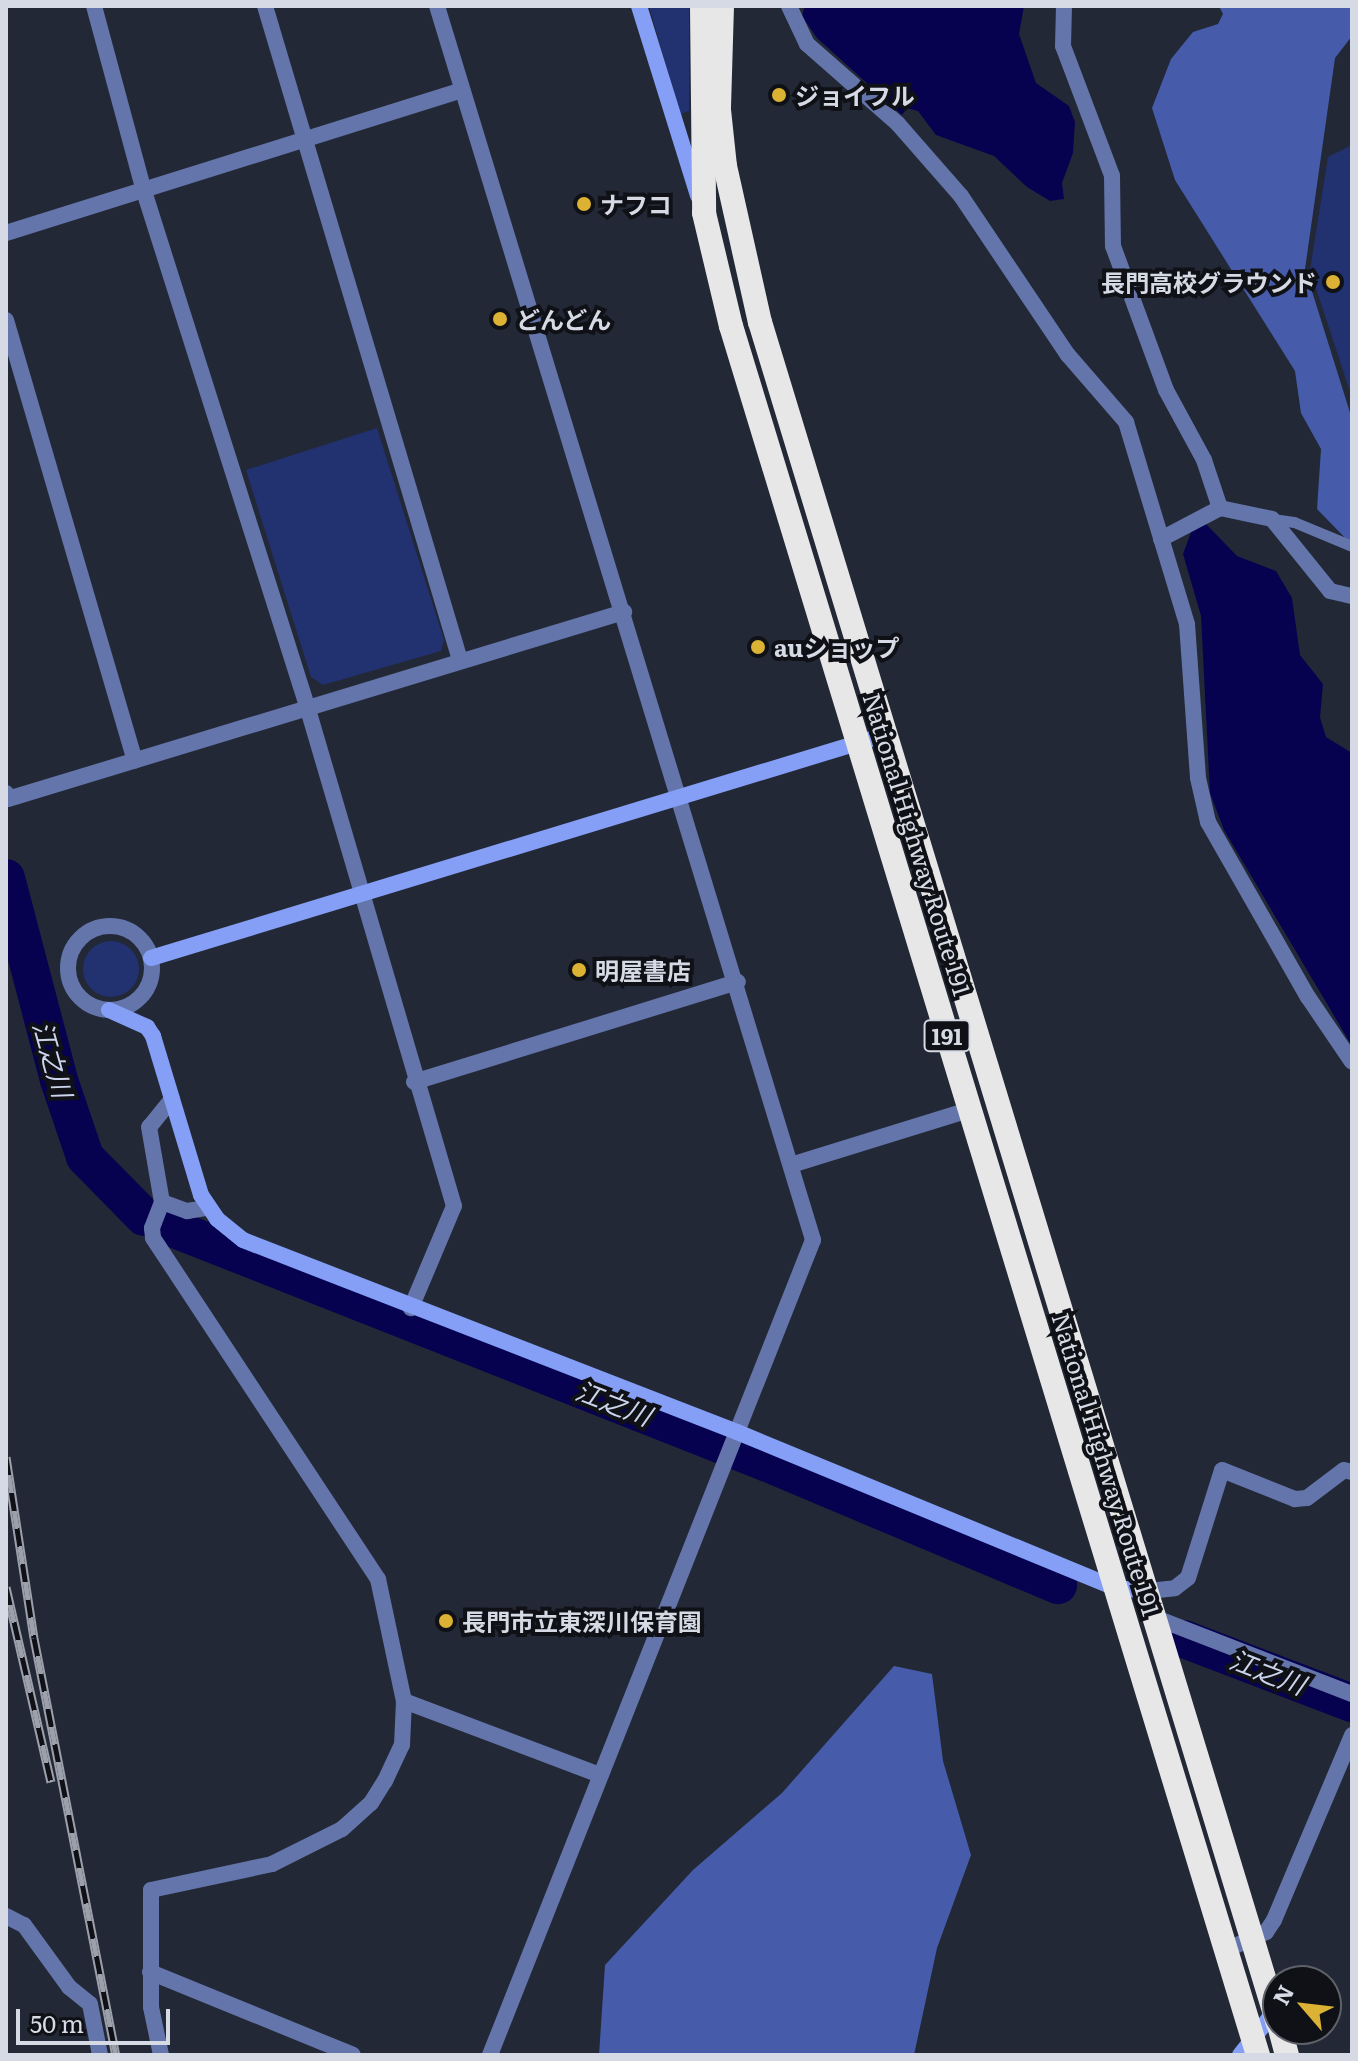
<!DOCTYPE html>
<meta charset="utf-8">
<style>
body{margin:0}
#map{position:relative;width:1358px;height:2061px;overflow:hidden;background:#232836;font-family:Literata,"Noto Sans JP",serif}
div>[style]{position:absolute}
.green>*{inset:0;background:#22316f}
.round{border-radius:50%}
.forest>*{inset:0;background:#465cab}
.water>*{inset:0;background:#070250}
.river>*{height:38px;margin:-19px;padding:0 19px;transform-origin:19px;border-radius:19px;background:#070250}
.lane>*{height:11px;margin:-5.5px;padding:0 5.5px;transform-origin:5.5px;border-radius:5.5px;background:#6375aa}
.street>*{height:16px;margin:-8px;padding:0 8px;transform-origin:8px;border-radius:8px;background:#6375aa}
.street>.ring{margin:-8px;padding:0;box-sizing:content-box;background:none;border:16px solid #6375aa;border-radius:50%}
.secondary>*{height:16px;margin:-8px;padding:0 8px;transform-origin:8px;border-radius:8px;background:#849ff5}
.highway>*{height:24px;margin:-12px;padding:0 12px;transform-origin:12px;border-radius:12px;background:#e7e7e7}
.rail>*{height:9px;margin-top:-4.5px;transform-origin:0;background:repeating-linear-gradient(90deg,#0f1117 0 18px,#9ba0ab 0 36px);box-sizing:border-box;border-block:2px solid #9ba0ab}
.dots>*{width:22px;height:22px;translate:-50% -50%;box-sizing:border-box;border:4px solid #0f1117;border-radius:50%}
span{translate:-50% -50%;white-space:nowrap;text-align:center;line-height:1.15;-webkit-text-stroke:8px #0f1117;paint-order:stroke}
.shield-label span{padding:2px 6px;background:#0f1117;border:2px solid;border-radius:6px;-webkit-text-stroke-width:0}
.shield-label{font-size:22px;color:#d6dae4;font-weight:700}
.poi-label{font-size:24px;color:#d6dae4;font-weight:700}
.left{translate:0 -50%;text-align:left}
.right{translate:-100% -50%;text-align:right}
.street-label{font-size:24px;color:#d6dae4}
.water-label{font-size:26px;color:#ccd4eb;font-style:italic}
.frame{position:absolute;inset:0;border:8px solid #d6dae4;pointer-events:none}
.north{position:absolute;left:1262px;top:1965px;width:80px;height:80px;box-sizing:border-box;background:#0f1117;border:2px solid #5f6169;border-radius:50%;rotate:298deg;font-size:22px;font-weight:700;line-height:32px;text-align:center;color:#d6dae4}
.north::after{content:'';display:block;margin:auto;width:28px;height:36px;background:#dbb233;clip-path:polygon(50% 0,100% 100%,50% 72%,0 100%)}
.scale{position:absolute;left:16px;top:2009px;width:154px;height:36px;box-sizing:border-box;border:4px solid #d6dae4;border-top:0;padding-left:10px;font-size:24px;line-height:28px;white-space:nowrap;color:#d6dae4;-webkit-text-stroke:6px #0f1117;paint-order:stroke}
</style>
<div id="map">
<div class="green">
<div style="clip-path:polygon(649px 6px,689px 6px,689px 111px,680px 114px)"></div>
<div style="clip-path:polygon(1352px 145px,1352px 398px,1310px 270px,1328px 157px)"></div>
<div style="clip-path:polygon(377px 428px,444px 640px,441px 651px,323px 685px,311px 677px,246px 470px)"></div>
<div class="round" style="left:83px;top:941px;width:56px;height:56px"></div>
</div>
<div class="forest">
<div style="clip-path:polygon(1219px 6px,1352px 6px,1352px 36px,1335px 58px,1305px 269px,1352px 419px,1352px 545px,1317px 509px,1321px 449px,1301px 413px,1295px 371px,1175px 180px,1152px 108px,1171px 59px,1193px 32px,1218px 24px,1223px 14px)"></div>
<div style="clip-path:polygon(894px 1666px,932px 1674px,943px 1761px,971px 1855px,937px 1948px,914px 2055px,599px 2055px,605px 1965px,693px 1870px,782px 1793px)"></div>
</div>
<div class="water">
<div style="clip-path:polygon(805px 6px,1024px 6px,1019px 34px,1036px 83px,1069px 106px,1075px 122px,1073px 153px,1062px 183px,1064px 199px,1050px 201px,1027px 187px,994px 156px,936px 135px,918px 111px,907px 108px,902px 115px,817px 38px,802px 16px)"></div>
<div style="clip-path:polygon(1206px 524px,1237px 556px,1276px 571px,1292px 598px,1300px 655px,1323px 684px,1320px 717px,1326px 737px,1352px 753px,1352px 1046px,1224px 830px,1210px 793px,1201px 616px,1183px 554px,1193px 527px)"></div>
</div>
<div class="river">
<div style="left:6px;top:878px;width:209px;rotate:75.3deg"></div>
<div style="left:59px;top:1080px;width:81px;rotate:71.3deg"></div>
<div style="left:85px;top:1157px;width:84px;rotate:45.5deg"></div>
<div style="left:167px;top:1226px;width:643px;rotate:21.54deg"></div>
<div style="left:765px;top:1462px;width:318px;rotate:22.8deg"></div>
<div style="left:1184px;top:1639px;width:180px;rotate:20.9deg"></div>
</div>
<div class="lane">
<div style="left:1272px;top:519px;width:22px;rotate:8deg"></div>
<div style="left:1294px;top:522px;width:63px;rotate:22.5deg"></div>
</div>
<div class="street">
<div style="left:94px;top:6px;width:188px;rotate:74.9deg"></div>
<div style="left:143px;top:188px;width:543px;rotate:72.43deg"></div>
<div style="left:307px;top:706px;width:521px;rotate:73.62deg"></div>
<div style="left:454px;top:1206px;width:111px;rotate:112.9deg"></div>
<div style="left:265px;top:6px;width:682px;rotate:73.4deg"></div>
<div style="left:437px;top:6px;width:1290px;rotate:73.05deg"></div>
<div style="left:813px;top:1240px;width:877px;rotate:111.62deg"></div>
<div style="left:789px;top:6px;width:42px;rotate:64.7deg"></div>
<div style="left:807px;top:44px;width:121px;rotate:41.3deg"></div>
<div style="left:898px;top:124px;width:96px;rotate:48.8deg"></div>
<div style="left:961px;top:196px;width:192px;rotate:56.1deg"></div>
<div style="left:1068px;top:355px;width:89px;rotate:49.1deg"></div>
<div style="left:1126px;top:422px;width:211px;rotate:73.2deg"></div>
<div style="left:1187px;top:624px;width:154px;rotate:85.9deg"></div>
<div style="left:1198px;top:778px;width:45px;rotate:77.2deg"></div>
<div style="left:1208px;top:822px;width:202px;rotate:60.3deg"></div>
<div style="left:1308px;top:997px;width:78px;rotate:55.9deg"></div>
<div style="left:1064px;top:6px;width:40px;rotate:91.4deg"></div>
<div style="left:1063px;top:46px;width:139px;rotate:69.3deg"></div>
<div style="left:1112px;top:176px;width:70px;rotate:89.2deg"></div>
<div style="left:1113px;top:246px;width:153px;rotate:69.8deg"></div>
<div style="left:1166px;top:390px;width:80px;rotate:61.5deg"></div>
<div style="left:1204px;top:460px;width:51px;rotate:71.6deg"></div>
<div style="left:6px;top:233px;width:477px;rotate:-17.4deg"></div>
<div style="left:6px;top:320px;width:459px;rotate:73.7deg"></div>
<div style="left:1161px;top:539px;width:67px;rotate:-27.7deg"></div>
<div style="left:1220px;top:508px;width:53px;rotate:11.9deg"></div>
<div style="left:1272px;top:519px;width:92px;rotate:51.1deg"></div>
<div style="left:1330px;top:591px;width:23px;rotate:13deg"></div>
<div style="left:6px;top:793px;width:6px;rotate:72deg"></div>
<div style="left:8px;top:799px;width:644px;rotate:-16.89deg"></div>
<div class="ring" style="left:68px;top:926px;width:68px;height:68px"></div>
<div style="left:414px;top:1082px;width:339px;rotate:-17.2deg"></div>
<div style="left:172px;top:1099px;width:36px;rotate:129deg"></div>
<div style="left:149px;top:1127px;width:76px;rotate:80.2deg"></div>
<div style="left:162px;top:1202px;width:28px;rotate:111deg"></div>
<div style="left:152px;top:1228px;width:10px;rotate:84deg"></div>
<div style="left:153px;top:1238px;width:409px;rotate:56.6deg"></div>
<div style="left:378px;top:1579px;width:125px;rotate:78deg"></div>
<div style="left:791px;top:1165px;width:186px;rotate:-17.2deg"></div>
<div style="left:162px;top:1202px;width:27px;rotate:20deg"></div>
<div style="left:187px;top:1211px;width:20px;rotate:-9deg"></div>
<div style="left:1148px;top:1591px;width:27px;rotate:-6deg"></div>
<div style="left:1175px;top:1588px;width:16px;rotate:-38deg"></div>
<div style="left:1188px;top:1578px;width:113px;rotate:-72.5deg"></div>
<div style="left:1222px;top:1470px;width:79px;rotate:21.7deg"></div>
<div style="left:1295px;top:1499px;width:12px;rotate:-5deg"></div>
<div style="left:1307px;top:1498px;width:46px;rotate:-37.1deg"></div>
<div style="left:1344px;top:1470px;width:8px;rotate:14deg"></div>
<div style="left:1156px;top:1618px;width:210px;rotate:21.2deg"></div>
<div style="left:6px;top:1916px;width:20px;rotate:27deg"></div>
<div style="left:24px;top:1925px;width:77px;rotate:54deg"></div>
<div style="left:69px;top:1987px;width:27px;rotate:39deg"></div>
<div style="left:90px;top:2004px;width:52px;rotate:78.9deg"></div>
<div style="left:1226px;top:1950px;width:44px;rotate:-24.2deg"></div>
<div style="left:1266px;top:1932px;width:14px;rotate:-56deg"></div>
<div style="left:1274px;top:1920px;width:201px;rotate:-67.1deg"></div>
<div style="left:150px;top:1972px;width:219px;rotate:22.2deg"></div>
<div style="left:161px;top:2055px;width:49px;rotate:-101.8deg"></div>
<div style="left:151px;top:2007px;width:117px;rotate:-90deg"></div>
<div style="left:151px;top:1890px;width:124px;rotate:-12.1deg"></div>
<div style="left:272px;top:1864px;width:78px;rotate:-26.6deg"></div>
<div style="left:342px;top:1829px;width:39px;rotate:-42deg"></div>
<div style="left:371px;top:1803px;width:26px;rotate:-58deg"></div>
<div style="left:385px;top:1781px;width:40px;rotate:-65deg"></div>
<div style="left:402px;top:1745px;width:44px;rotate:-87.4deg"></div>
<div style="left:404px;top:1701px;width:210px;rotate:20.7deg"></div>
</div>
<div class="secondary">
<div style="left:639px;top:6px;width:199px;rotate:72.7deg"></div>
<div style="left:151px;top:958px;width:769px;rotate:-16.93deg"></div>
<div style="left:109px;top:1010px;width:42px;rotate:24.1deg"></div>
<div style="left:147px;top:1027px;width:11px;rotate:56deg"></div>
<div style="left:153px;top:1036px;width:166px;rotate:73.2deg"></div>
<div style="left:201px;top:1195px;width:29px;rotate:56deg"></div>
<div style="left:217px;top:1219px;width:33px;rotate:39deg"></div>
<div style="left:243px;top:1240px;width:530px;rotate:21.24deg"></div>
<div style="left:737px;top:1432px;width:409px;rotate:22.4deg"></div>
<div style="left:1115px;top:1588px;width:33px;rotate:5deg"></div>
<div style="left:1240px;top:2055px;width:55px;rotate:-51.7deg"></div>
</div>
<div class="highway">
<div style="left:702px;top:6px;width:207px;rotate:89.4deg"></div>
<div style="left:704px;top:213px;width:116px;rotate:76.6deg"></div>
<div style="left:731px;top:326px;width:1808px;rotate:73.05deg"></div>
<div style="left:722px;top:6px;width:104px;rotate:91.7deg"></div>
<div style="left:719px;top:110px;width:56px;rotate:83.9deg"></div>
<div style="left:725px;top:166px;width:160px;rotate:77.4deg"></div>
<div style="left:760px;top:322px;width:1779px;rotate:73.07deg"></div>
<div style="left:1280px;top:2029px;width:27px;rotate:75deg"></div>
</div>
<div class="rail">
<div style="left:6px;top:1457px;width:183px;rotate:81.2deg"></div>
<div style="left:34px;top:1638px;width:425px;rotate:78.9deg"></div>
<div style="left:6px;top:1587px;width:200px;rotate:77deg"></div>
</div>
<div class="dots">
<div style="left:779px;top:95px;background:#dbb233"></div>
<div style="left:584px;top:204px;background:#dbb233"></div>
<div style="left:1333px;top:282px;background:#dbb233"></div>
<div style="left:500px;top:319px;background:#dbb233"></div>
<div style="left:758px;top:647px;background:#dbb233"></div>
<div style="left:579px;top:970px;background:#dbb233"></div>
<div style="left:446px;top:1621px;background:#dbb233"></div>
</div>
<div class="shield-label">
<span style="left:947px;top:1036px">191</span>
</div>
<div class="poi-label">
<span class="left" style="left:795px;top:95px">ジョイフル</span>
<span class="left" style="left:600px;top:204px">ナフコ</span>
<span class="right" style="left:1317px;top:282px">長門高校グラウンド</span>
<span class="left" style="left:516px;top:319px">どんどん</span>
<span class="left" style="left:774px;top:647px">auショップ</span>
<span class="left" style="left:595px;top:970px">明屋書店</span>
<span class="left" style="left:462px;top:1621px">長門市立東深川保育園</span>
</div>
<div class="street-label">
<span style="left:918px;top:844px;rotate:73deg">National Highway Route 191</span>
<span style="left:1107px;top:1464px;rotate:73deg">National Highway Route 191</span>
</div>
<div class="water-label">
<span style="left:54px;top:1059px;rotate:74deg">江之川</span>
<span style="left:614px;top:1402px;rotate:21deg">江之川</span>
<span style="left:1268px;top:1671px;rotate:21deg">江之川</span>
</div>
<div class="frame"></div>
<div class="north">N</div>
<div class="scale">50 m</div>
</div>
